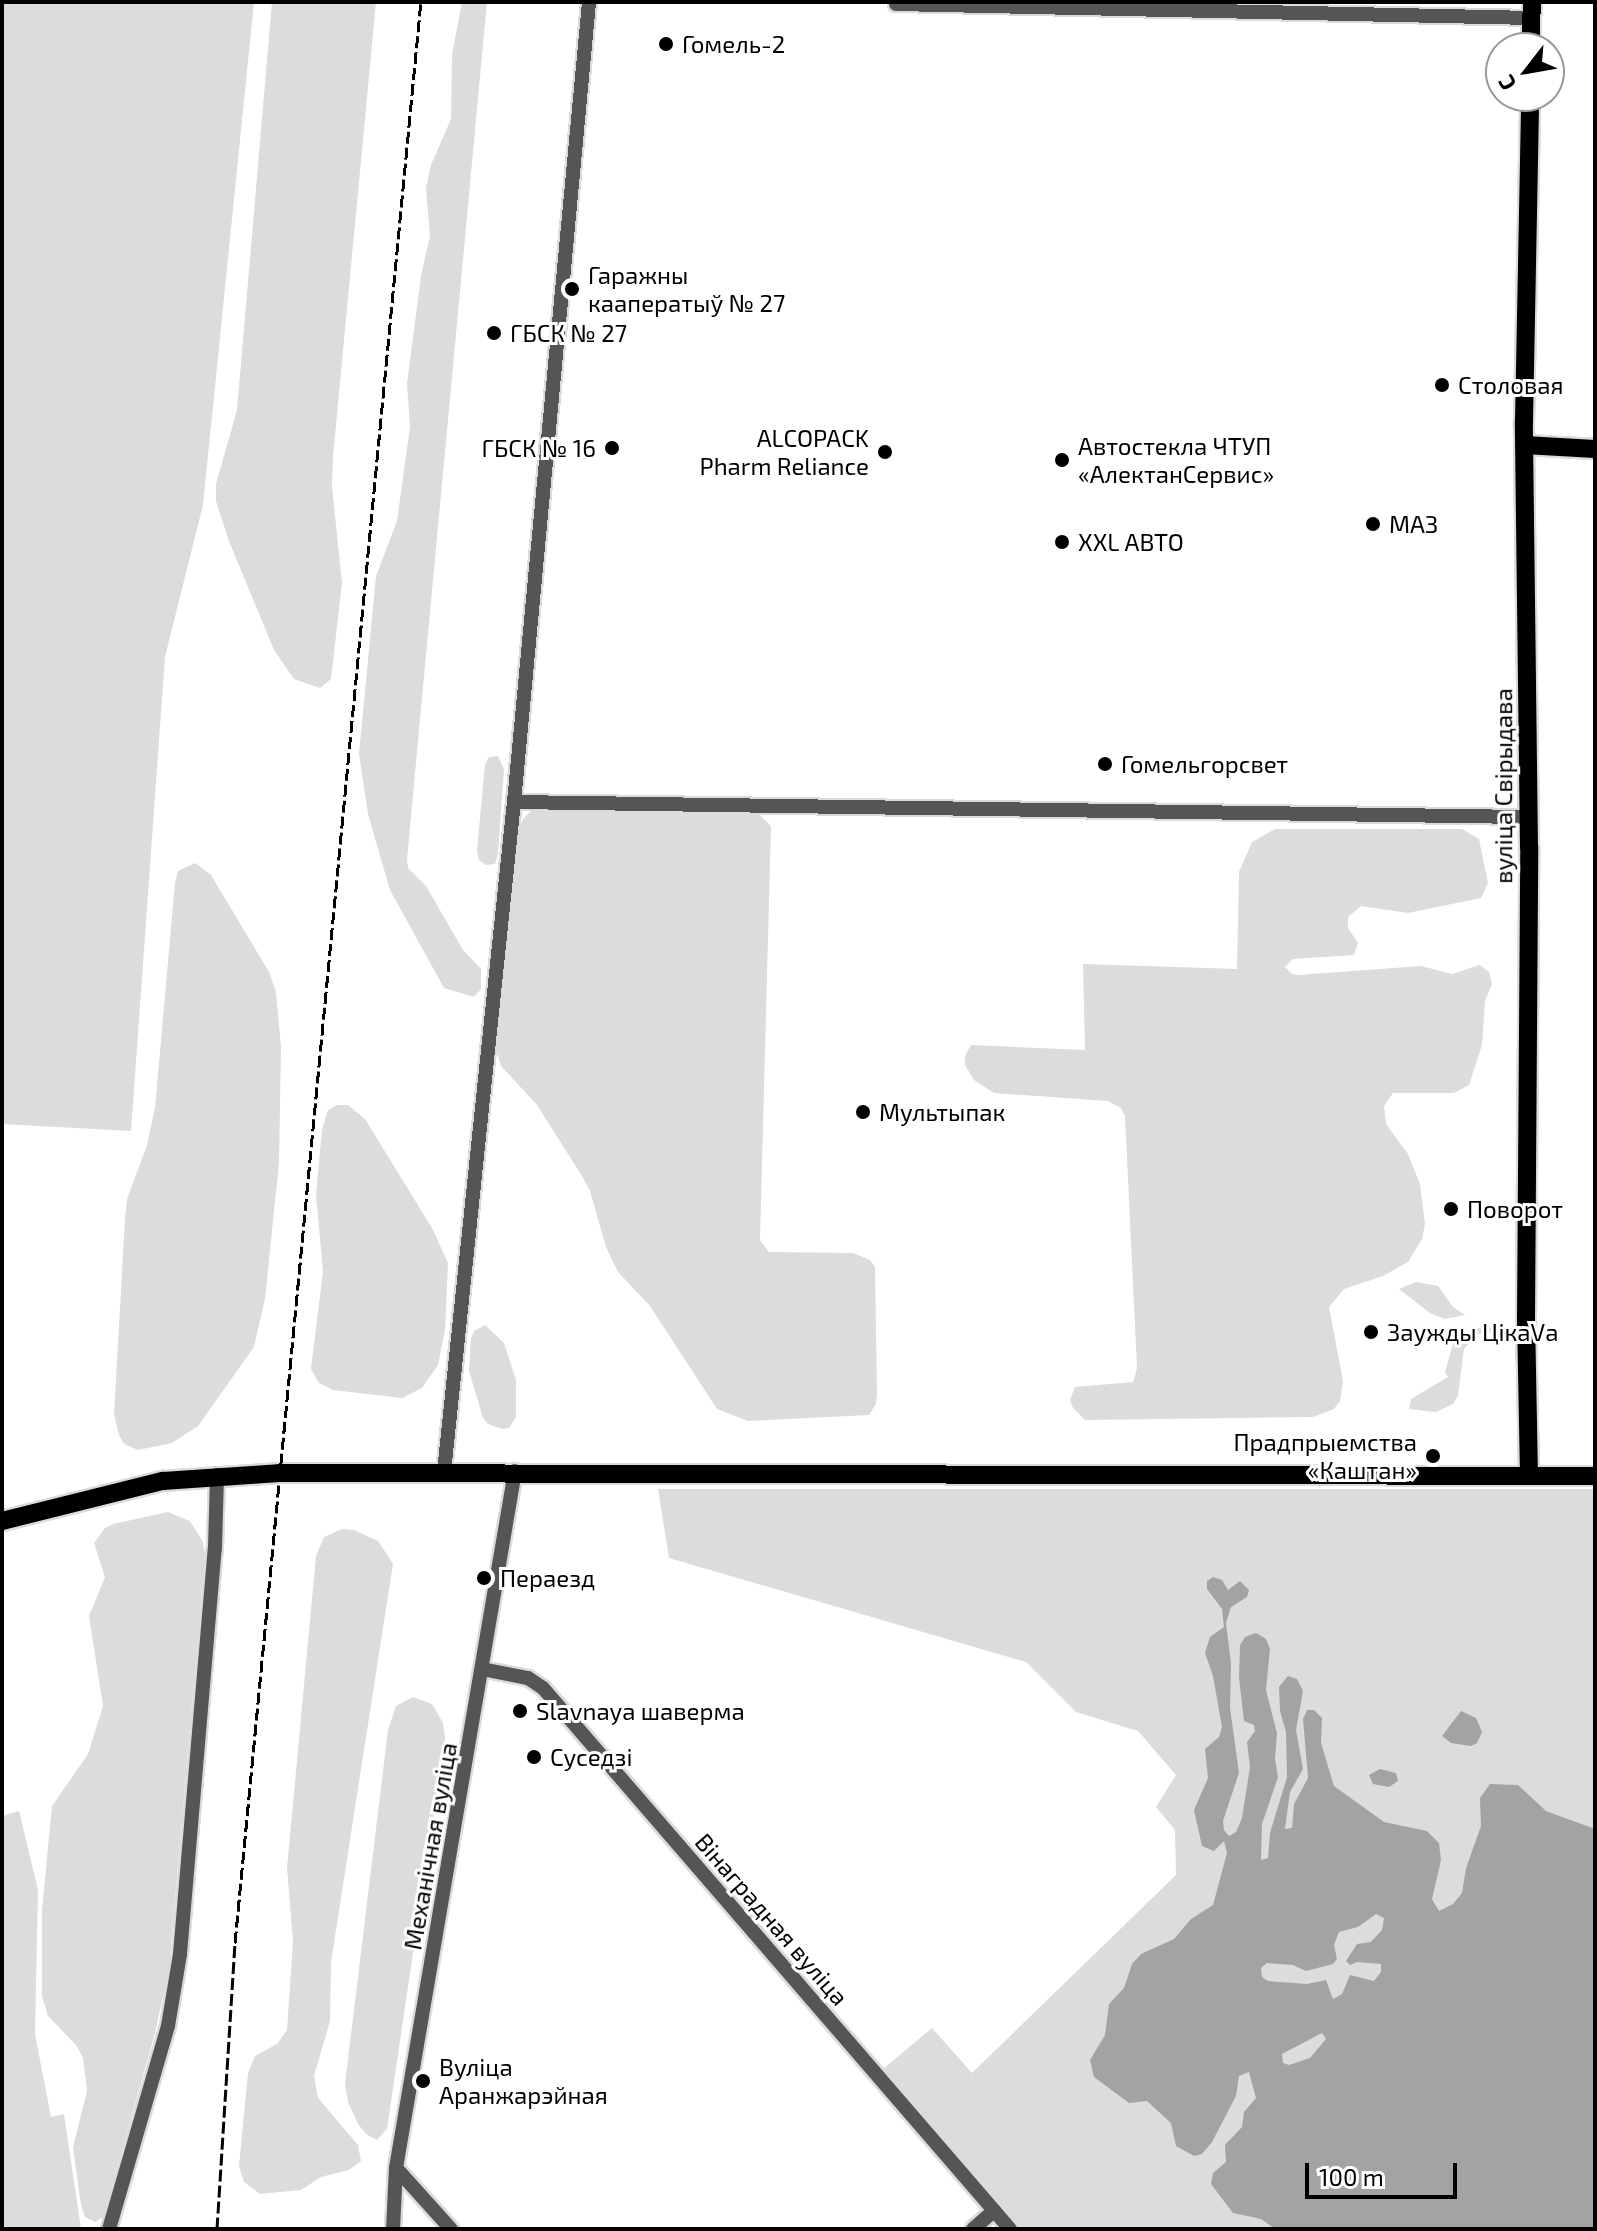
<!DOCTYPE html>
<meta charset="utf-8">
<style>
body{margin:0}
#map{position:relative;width:1597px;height:2231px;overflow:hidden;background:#fff;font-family:"Exo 2",sans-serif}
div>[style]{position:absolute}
.green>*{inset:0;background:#dcdcdc}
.water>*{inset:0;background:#a3a3a3}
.roads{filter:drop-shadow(2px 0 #dbdbdb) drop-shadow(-2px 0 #dbdbdb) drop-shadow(0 2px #dbdbdb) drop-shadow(0 -2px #dbdbdb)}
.minor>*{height:14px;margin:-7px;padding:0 7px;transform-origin:7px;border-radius:7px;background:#555}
.major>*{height:18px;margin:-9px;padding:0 9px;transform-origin:9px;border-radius:9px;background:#000}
.rail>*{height:3px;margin-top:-1.5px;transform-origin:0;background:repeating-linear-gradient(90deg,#000 0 12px,transparent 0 16px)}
.dots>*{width:22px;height:22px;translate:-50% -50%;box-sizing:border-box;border:4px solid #fff;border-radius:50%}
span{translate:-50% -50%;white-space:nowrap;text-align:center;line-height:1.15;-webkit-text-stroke:6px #fff;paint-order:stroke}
.poi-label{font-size:24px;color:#000}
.left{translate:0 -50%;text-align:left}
.right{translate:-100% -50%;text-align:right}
.street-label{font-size:24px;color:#000}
.frame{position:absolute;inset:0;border:4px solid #000;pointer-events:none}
.north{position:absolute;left:1485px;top:32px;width:80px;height:80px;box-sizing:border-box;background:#fff;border:2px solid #999;border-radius:50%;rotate:239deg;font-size:22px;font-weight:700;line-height:32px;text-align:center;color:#000}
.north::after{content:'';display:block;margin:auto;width:28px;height:36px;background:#000;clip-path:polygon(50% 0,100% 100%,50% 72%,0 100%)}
.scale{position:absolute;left:1305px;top:2163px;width:152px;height:36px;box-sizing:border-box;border:4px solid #000;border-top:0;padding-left:10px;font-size:24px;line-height:28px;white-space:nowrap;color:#000;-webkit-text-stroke:6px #fff;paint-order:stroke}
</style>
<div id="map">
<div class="green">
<div style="clip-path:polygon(2px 2px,254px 2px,203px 505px,165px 657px,131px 1131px,2px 1124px)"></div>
<div style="clip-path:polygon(272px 2px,376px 2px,333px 457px,332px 486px,342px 583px,331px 679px,320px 688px,294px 679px,274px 650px,229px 541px,216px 501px,216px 484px,237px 410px)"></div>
<div style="clip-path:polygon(462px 2px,487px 2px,407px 859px,408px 868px,426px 886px,463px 950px,481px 969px,481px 989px,474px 997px,444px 988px,390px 890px,368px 814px,359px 754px,376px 576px,397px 521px,410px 427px,407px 383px,421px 276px,430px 236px,426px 188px,431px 165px,451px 119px,452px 54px)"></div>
<div style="clip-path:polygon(498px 756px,504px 769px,498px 854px,495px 864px,486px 865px,479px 860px,477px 850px,485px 765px,489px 757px)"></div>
<div style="clip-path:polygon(531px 811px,747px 811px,759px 814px,771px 826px,760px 1240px,769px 1252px,853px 1253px,870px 1260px,875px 1267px,877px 1395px,876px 1404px,869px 1415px,748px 1421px,717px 1409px,650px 1306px,618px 1272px,606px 1247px,590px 1191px,582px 1176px,537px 1105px,501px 1066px,494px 1041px,516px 839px,523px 819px)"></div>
<div style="clip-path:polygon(1275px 829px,1462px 829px,1479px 839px,1488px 883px,1481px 898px,1408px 913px,1361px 906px,1348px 917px,1348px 928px,1358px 943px,1354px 955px,1293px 959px,1285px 967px,1292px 974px,1298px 975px,1421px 966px,1452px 974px,1480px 965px,1489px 972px,1492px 984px,1485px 1001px,1482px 1045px,1469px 1085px,1454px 1093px,1393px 1093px,1384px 1106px,1386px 1124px,1408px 1154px,1420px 1184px,1425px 1224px,1422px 1239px,1408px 1262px,1383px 1276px,1344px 1289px,1329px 1307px,1343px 1381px,1340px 1401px,1334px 1409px,1313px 1417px,1085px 1420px,1073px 1408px,1070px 1400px,1075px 1387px,1133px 1382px,1137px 1368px,1125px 1116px,1121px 1108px,1108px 1101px,994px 1093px,974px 1080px,965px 1065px,965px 1056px,971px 1045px,1085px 1050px,1083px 964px,1237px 969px,1239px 872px,1252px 842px)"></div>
<div style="clip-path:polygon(195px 863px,211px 875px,269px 972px,276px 992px,281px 1047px,279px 1163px,265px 1299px,254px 1347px,198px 1426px,172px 1443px,138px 1450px,124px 1444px,119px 1435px,114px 1414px,125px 1219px,127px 1199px,147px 1145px,155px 1108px,175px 883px,178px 871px)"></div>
<div style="clip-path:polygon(337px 1105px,348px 1105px,365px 1119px,432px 1228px,448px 1263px,445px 1330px,438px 1365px,422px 1388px,402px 1398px,333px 1390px,319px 1383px,311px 1369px,323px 1271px,316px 1195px,322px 1130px,328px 1110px)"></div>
<div style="clip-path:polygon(1416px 1282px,1438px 1286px,1453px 1307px,1465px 1315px,1445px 1319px,1430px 1313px,1399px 1289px)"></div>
<div style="clip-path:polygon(485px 1325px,504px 1343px,516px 1380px,516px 1417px,509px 1428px,502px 1429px,488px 1424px,483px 1418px,469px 1371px,471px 1339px,474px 1331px)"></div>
<div style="clip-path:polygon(1503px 1327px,1503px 1332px,1478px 1334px,1464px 1349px,1458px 1395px,1453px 1404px,1436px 1412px,1409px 1409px,1411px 1399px,1448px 1377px,1445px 1372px,1453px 1344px,1464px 1334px,1477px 1328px)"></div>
<div style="clip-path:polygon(658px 1489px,1595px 1489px,1595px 2229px,1021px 2229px,883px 2069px,932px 2028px,972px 2073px,1176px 1875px,1175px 1830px,1156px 1807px,1176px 1775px,1138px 1731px,1076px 1712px,1026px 1662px,669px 1558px)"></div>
<div style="clip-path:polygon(168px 1512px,190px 1521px,203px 1542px,205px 1554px,169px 1970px,154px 2037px,103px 2217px,95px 2222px,85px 2217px,81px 2205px,73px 2147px,87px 2091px,83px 2058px,76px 2045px,48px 2016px,42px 1996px,42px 1910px,52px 1806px,88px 1754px,103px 1706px,89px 1616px,105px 1577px,94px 1543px,105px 1528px,113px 1524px)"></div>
<div style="clip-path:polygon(342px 1529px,354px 1530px,378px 1541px,393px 1564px,331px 1962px,330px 2021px,314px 2076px,318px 2098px,358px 2145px,361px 2161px,349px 2170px,321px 2177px,301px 2190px,260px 2194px,244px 2182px,239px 2166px,248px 2073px,255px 2056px,277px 2044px,287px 2030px,293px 1941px,287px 1868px,316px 1556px,324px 1537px)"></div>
<div style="clip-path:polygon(413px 1697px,432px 1704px,443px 1723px,445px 1737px,387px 2129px,377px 2140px,367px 2135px,358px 2124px,348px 2102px,345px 2084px,388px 1730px,396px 1706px)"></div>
<div style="clip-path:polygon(19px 1811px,38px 1890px,35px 2034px,51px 2117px,64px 2114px,81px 2229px,2px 2229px,2px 1816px)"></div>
</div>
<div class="water">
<div style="clip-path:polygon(evenodd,1213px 1577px,1222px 1580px,1228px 1590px,1240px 1581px,1249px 1590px,1247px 1597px,1231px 1607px,1226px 1623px,1231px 1663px,1230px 1708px,1239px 1773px,1223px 1821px,1224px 1830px,1229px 1836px,1236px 1832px,1242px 1818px,1250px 1767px,1247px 1742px,1255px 1731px,1254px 1725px,1244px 1721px,1239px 1678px,1240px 1645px,1245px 1637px,1256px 1633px,1266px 1639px,1270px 1649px,1266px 1690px,1277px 1733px,1275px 1759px,1278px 1777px,1262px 1824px,1261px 1860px,1268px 1858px,1270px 1833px,1287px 1777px,1286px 1732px,1280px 1711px,1279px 1687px,1288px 1676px,1297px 1679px,1303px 1691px,1296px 1730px,1303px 1769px,1290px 1792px,1285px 1829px,1292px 1828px,1294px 1804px,1308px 1778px,1303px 1719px,1307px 1710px,1314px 1710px,1322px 1718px,1321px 1743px,1334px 1786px,1384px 1822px,1427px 1831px,1439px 1843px,1441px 1860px,1432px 1899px,1439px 1911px,1453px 1904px,1462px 1893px,1466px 1868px,1481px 1826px,1480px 1798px,1490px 1784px,1518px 1785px,1546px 1811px,1595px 1829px,1595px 2229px,1275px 2229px,1261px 2219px,1233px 2213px,1211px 2184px,1213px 2173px,1226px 2162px,1225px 2145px,1242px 2127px,1244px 2112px,1256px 2098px,1249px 2072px,1239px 2076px,1236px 2096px,1212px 2142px,1202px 2154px,1194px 2156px,1176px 2146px,1171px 2123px,1147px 2101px,1129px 2103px,1094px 2077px,1090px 2060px,1105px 2035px,1109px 2004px,1124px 1988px,1132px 1964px,1141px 1954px,1174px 1939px,1191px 1919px,1213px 1905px,1227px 1853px,1224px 1841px,1214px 1851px,1202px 1846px,1194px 1810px,1208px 1778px,1205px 1749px,1219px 1737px,1222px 1727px,1213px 1676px,1205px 1653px,1210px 1637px,1224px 1627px,1222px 1609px,1207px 1589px,1207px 1581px,1213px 1577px,1376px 1914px,1384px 1918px,1382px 1930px,1371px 1942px,1357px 1944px,1346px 1961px,1350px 1965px,1357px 1962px,1381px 1964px,1381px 1972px,1374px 1981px,1350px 1975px,1342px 1994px,1333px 1999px,1326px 1980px,1307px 1984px,1268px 1981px,1262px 1977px,1261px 1968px,1267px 1963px,1293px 1965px,1306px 1971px,1333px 1964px,1337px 1959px,1334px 1945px,1339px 1932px,1358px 1927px,1376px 1914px,1213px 1577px,1322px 2033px,1326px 2039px,1310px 2058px,1289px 2065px,1283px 2063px,1282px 2054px,1322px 2033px)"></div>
<div style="clip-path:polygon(1461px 1711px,1476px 1718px,1482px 1732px,1477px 1743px,1471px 1746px,1451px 1743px,1442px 1736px)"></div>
<div style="clip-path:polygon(1380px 1769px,1396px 1773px,1398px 1781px,1389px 1787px,1373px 1784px,1369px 1775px)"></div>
</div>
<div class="roads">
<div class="minor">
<div style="left:896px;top:4px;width:635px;rotate:1.26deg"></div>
<div style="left:514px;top:802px;width:1015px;rotate:0.85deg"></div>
<div style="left:444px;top:1472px;width:674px;rotate:-84.04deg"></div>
<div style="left:514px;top:802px;width:804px;rotate:-84.64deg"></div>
<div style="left:482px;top:1669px;width:47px;rotate:11.1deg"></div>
<div style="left:528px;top:1678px;width:18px;rotate:34deg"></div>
<div style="left:543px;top:1688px;width:715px;rotate:49.2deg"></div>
<div style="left:396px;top:2168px;width:82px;rotate:48deg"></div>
<div style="left:109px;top:2229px;width:211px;rotate:-73.8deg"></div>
<div style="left:168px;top:2026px;width:73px;rotate:-80.5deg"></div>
<div style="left:180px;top:1954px;width:408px;rotate:-85.1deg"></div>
<div style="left:215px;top:1548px;width:73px;rotate:-88.4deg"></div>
<div style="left:393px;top:2229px;width:61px;rotate:-87.2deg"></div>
<div style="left:396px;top:2168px;width:707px;rotate:-80.31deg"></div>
<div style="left:973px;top:2229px;width:28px;rotate:-41deg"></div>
</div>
<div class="major">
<div style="left:1530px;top:48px;width:46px;rotate:-87.5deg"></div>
<div style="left:1525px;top:445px;width:70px;rotate:3.3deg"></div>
<div style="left:1529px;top:1475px;width:157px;rotate:-91.1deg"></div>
<div style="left:1526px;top:1318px;width:471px;rotate:-89.6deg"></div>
<div style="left:1529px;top:847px;width:426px;rotate:-90.7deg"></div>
<div style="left:1524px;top:421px;width:325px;rotate:-88.9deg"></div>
<div style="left:2px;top:1521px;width:166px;rotate:-14deg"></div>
<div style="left:163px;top:1481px;width:116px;rotate:-3.9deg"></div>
<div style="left:279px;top:1473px;width:1316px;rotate:0.13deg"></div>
</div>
</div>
<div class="rail">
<div style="left:217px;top:2229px;width:287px;rotate:-86.4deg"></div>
<div style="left:235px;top:1943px;width:1950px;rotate:-84.53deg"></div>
</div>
<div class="dots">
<div style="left:666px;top:44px;background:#000"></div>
<div style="left:572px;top:289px;background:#000"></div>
<div style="left:494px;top:333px;background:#000"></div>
<div style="left:1442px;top:385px;background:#000"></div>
<div style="left:612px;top:448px;background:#000"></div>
<div style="left:885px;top:452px;background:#000"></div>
<div style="left:1062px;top:460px;background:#000"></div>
<div style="left:1373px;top:524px;background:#000"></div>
<div style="left:1062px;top:542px;background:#000"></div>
<div style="left:1105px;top:764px;background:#000"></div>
<div style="left:863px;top:1112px;background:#000"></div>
<div style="left:1451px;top:1209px;background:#000"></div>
<div style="left:1371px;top:1332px;background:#000"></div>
<div style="left:1433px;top:1456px;background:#000"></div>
<div style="left:484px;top:1578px;background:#000"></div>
<div style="left:520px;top:1711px;background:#000"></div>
<div style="left:534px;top:1757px;background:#000"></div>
<div style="left:423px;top:2081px;background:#000"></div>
</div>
<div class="poi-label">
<span class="left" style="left:682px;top:44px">Гомель-2</span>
<span class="left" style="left:588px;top:289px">Гаражны<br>кааператыў № 27</span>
<span class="left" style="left:510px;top:333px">ГБСК № 27</span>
<span class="left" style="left:1458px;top:385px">Столовая</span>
<span class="right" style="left:869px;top:452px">ALCOPACK<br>Pharm Reliance</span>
<span class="left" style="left:1078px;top:460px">Автостекла ЧТУП<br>«АлектанСервис»</span>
<span class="right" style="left:596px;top:448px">ГБСК № 16</span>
<span class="left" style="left:1389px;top:524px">МАЗ</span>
<span class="left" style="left:1078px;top:542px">XXL АВТО</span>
<span class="left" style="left:1121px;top:764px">Гомельгорсвет</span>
<span class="left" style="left:879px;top:1112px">Мультыпак</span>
<span class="left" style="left:1467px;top:1209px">Поворот</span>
<span class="left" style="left:1387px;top:1332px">Заужды ЦікаVа</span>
<span class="right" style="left:1417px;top:1456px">Прадпрыемства<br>«Каштан»</span>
<span class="left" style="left:500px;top:1578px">Пераезд</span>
<span class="left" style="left:536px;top:1711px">Slavnaya шаверма</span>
<span class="left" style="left:550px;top:1757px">Суседзі</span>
<span class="left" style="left:439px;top:2081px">Вуліца<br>Аранжарэйная</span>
</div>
<div class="street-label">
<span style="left:1503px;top:786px;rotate:-90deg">вуліца Свірыдава</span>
<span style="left:430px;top:1846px;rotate:-80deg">Механічная вуліца</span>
<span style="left:772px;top:1919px;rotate:49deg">Вінаградная вуліца</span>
</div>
<div class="frame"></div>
<div class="north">С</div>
<div class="scale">100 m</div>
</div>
